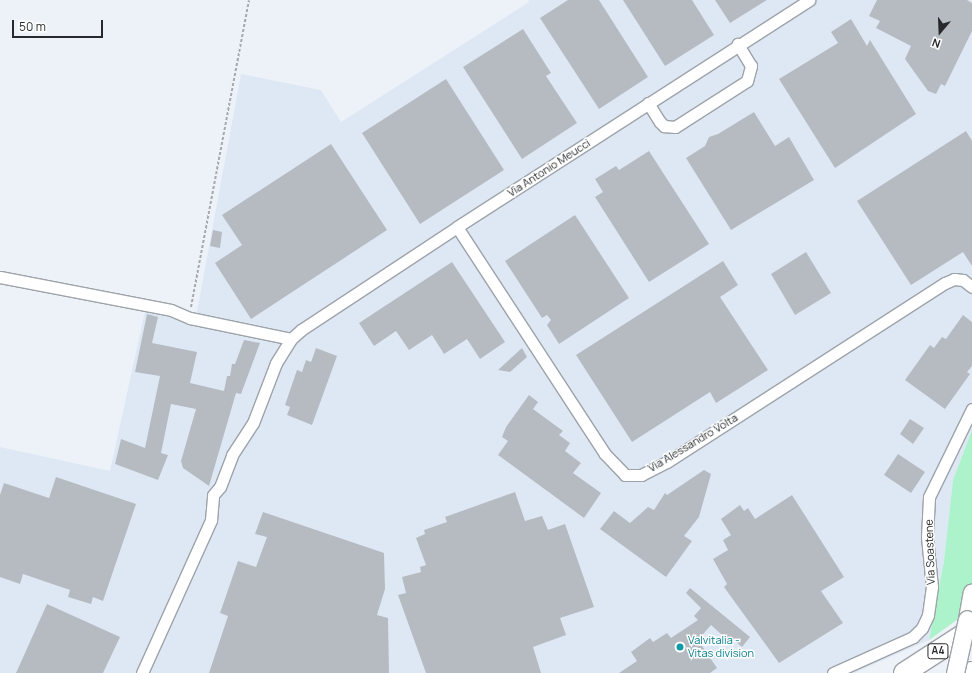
<!DOCTYPE html>
<style>
body{margin:0}
#map{position:relative;width:972px;height:673px;overflow:hidden;background:#edf2f9;font-family:Manrope,sans-serif}
div>[style]{position:absolute}
.built>*{inset:0;background:#dee8f5}
.green>*{inset:0;background:#acf3cc}
.building>*{inset:0;background:#b6bbc2}
.path>*{height:2px;margin-top:-1px;transform-origin:0;background:repeating-linear-gradient(90deg,#a5a9ae 0 3px,transparent 0 5px)}
.roads{filter:drop-shadow(1px 0 #9da3a9) drop-shadow(-1px 0 #9da3a9) drop-shadow(0 1px #9da3a9) drop-shadow(0 -1px #9da3a9)}
.minor>*{height:11px;margin:-5.5px;padding:0 5.5px;transform-origin:5.5px;border-radius:5.5px;background:#fff}
.primary>*{height:17px;margin:-8.5px;padding:0 8.5px;transform-origin:8.5px;border-radius:8.5px;background:#fff}
.motorway>*{height:20px;margin:-10px;padding:0 10px;transform-origin:10px;border-radius:10px;background:#fff}
.bridges{filter:drop-shadow(1px 0 #9da3a9) drop-shadow(-1px 0 #9da3a9) drop-shadow(0 1px #9da3a9) drop-shadow(0 -1px #9da3a9)}
.primary-bridge>*{height:17px;margin:-8.5px;padding:0 8.5px;transform-origin:8.5px;border-radius:8.5px;background:#fff}
.dots>*{width:11px;height:11px;translate:-50% -50%;box-sizing:border-box;border:2px solid #fff;border-radius:50%}
span{translate:-50% -50%;white-space:nowrap;text-align:center;line-height:1.15;-webkit-text-stroke:3px #fff;paint-order:stroke}
.shield-label span{padding:1px 3px;background:#fff;border:1px solid;border-radius:3px;-webkit-text-stroke-width:0}
.shield-label{font-size:10px;color:#27292c;font-weight:700}
.street-label{font-size:11px;color:#27292c}
.culture-label{font-size:11px;color:#0d838f}
.left{translate:0 -50%;text-align:left}
.north{position:absolute;left:920px;top:12px;width:40px;height:40px;-webkit-text-stroke:3px #fff;paint-order:stroke;rotate:199deg;font-size:11px;font-weight:700;line-height:16px;text-align:center;color:#27292c}
.north::after{content:'';display:block;margin:auto;width:14px;height:18px;background:#27292c;clip-path:polygon(50% 0,100% 100%,50% 72%,0 100%)}
.scale{position:absolute;left:12px;top:20px;width:91px;height:18px;box-sizing:border-box;border:2px solid #27292c;border-top:0;padding-left:5px;font-size:12px;line-height:14px;white-space:nowrap;color:#27292c;-webkit-text-stroke:3px #fff;paint-order:stroke}
</style>
<div id="map">
<div class="built">
<div style="clip-path:polygon(528px 0,972px 0,972px 430px,953px 480px,944px 561px,929px 640px,854px 673px,0 673px,0 447px,110px 471px,145px 311px,187px 318px,196px 317px,241px 74px,321px 90px,341px 122px,529px 2px)"></div>
</div>
<div class="green">
<div style="clip-path:polygon(972px 430px,972px 609px,929px 640px,944px 561px,953px 480px)"></div>
</div>
<div class="building">
<div style="clip-path:polygon(568px 0,599px 0,648px 77px,599px 109px,540px 18px)"></div>
<div style="clip-path:polygon(623px 0,692px 0,714px 35px,665px 66px)"></div>
<div style="clip-path:polygon(715px 0,767px 0,730px 23px)"></div>
<div style="clip-path:polygon(877px 0,967px 0,972px 3px,972px 31px,945px 86px,941px 84px,936px 94px,928px 91px,905px 59px,911px 46px,876px 28px,880px 21px,869px 16px)"></div>
<div style="clip-path:polygon(851px 19px,867px 46px,870px 40px,916px 114px,835px 168px,779px 79px,838px 43px,831px 32px)"></div>
<div style="clip-path:polygon(523px 29px,551px 73px,546px 76px,577px 123px,522px 159px,463px 67px)"></div>
<div style="clip-path:polygon(446px 79px,504px 170px,420px 224px,362px 133px)"></div>
<div style="clip-path:polygon(754px 112px,775px 146px,789px 137px,814px 180px,731px 230px,686px 158px,705px 146px,709px 137px,718px 134px)"></div>
<div style="clip-path:polygon(966px 131px,972px 141px,972px 266px,963px 252px,911px 285px,857px 201px)"></div>
<div style="clip-path:polygon(331px 144px,387px 230px,251px 319px,215px 263px,242px 245px,222px 215px)"></div>
<div style="clip-path:polygon(649px 151px,709px 244px,649px 282px,595px 197px,603px 192px,595px 179px,616px 166px,619px 170px)"></div>
<div style="clip-path:polygon(575px 215px,629px 298px,559px 344px,547px 325px,551px 320px,547px 315px,542px 318px,505px 261px)"></div>
<div style="clip-path:polygon(213px 230px,222px 232px,220px 248px,210px 246px)"></div>
<div style="clip-path:polygon(806px 252px,831px 293px,795px 315px,771px 274px)"></div>
<div style="clip-path:polygon(723px 261px,738px 285px,720px 297px,768px 370px,716px 403px,710px 392px,632px 442px,576px 355px)"></div>
<div style="clip-path:polygon(452px 262px,505px 342px,480px 359px,467px 339px,444px 354px,432px 335px,409px 350px,396px 331px,374px 346px,359px 323px)"></div>
<div style="clip-path:polygon(147px 314px,158px 317px,152px 343px,197px 352px,190px 383px,224px 391px,227px 376px,230px 376px,232px 364px,235px 364px,244px 340px,260px 343px,241px 394px,236px 393px,209px 486px,183px 468px,181px 461px,196px 409px,171px 404px,161px 453px,168px 455px,158px 480px,115px 464px,121px 439px,145px 448px,160px 376px,135px 372px)"></div>
<div style="clip-path:polygon(963px 315px,972px 322px,972px 366px,967px 372px,970px 374px,945px 409px,905px 380px,930px 345px,934px 348px,942px 337px,946px 339px)"></div>
<div style="clip-path:polygon(316px 348px,337px 356px,312px 425px,287px 415px,290px 407px,285px 405px,297px 370px,302px 372px,306px 360px,311px 362px)"></div>
<div style="clip-path:polygon(522px 348px,527px 357px,510px 372px,498px 370px)"></div>
<div style="clip-path:polygon(529px 395px,538px 402px,533px 409px,563px 431px,559px 435px,570px 443px,565px 451px,581px 463px,573px 473px,601px 493px,584px 518px,498px 455px,508px 441px,502px 437px,506px 427px)"></div>
<div style="clip-path:polygon(910px 419px,924px 428px,913px 444px,900px 434px)"></div>
<div style="clip-path:polygon(898px 454px,925px 472px,911px 493px,884px 475px)"></div>
<div style="clip-path:polygon(704px 470px,711px 474px,699px 517px,684px 536px,692px 541px,666px 577px,600px 529px,614px 511px,630px 523px,648px 507px,654px 510px,665px 493px,667px 495px)"></div>
<div style="clip-path:polygon(56px 477px,136px 504px,103px 601px,93px 597px,91px 604px,68px 597px,70px 590px,23px 574px,20px 584px,0 577px,0 495px,4px 483px,49px 498px)"></div>
<div style="clip-path:polygon(515px 492px,525px 521px,542px 516px,548px 530px,565px 524px,594px 607px,560px 618px,566px 635px,533px 647px,541px 673px,426px 673px,398px 595px,406px 593px,402px 577px,421px 572px,420px 567px,426px 565px,416px 538px,425px 534px,424px 530px,447px 522px,445px 517px)"></div>
<div style="clip-path:polygon(792px 495px,844px 577px,821px 591px,843px 623px,779px 663px,724px 587px,727px 584px,713px 559px,728px 550px,723px 540px,731px 535px,721px 519px,740px 505px,744px 511px,748px 508px,755px 519px)"></div>
<div style="clip-path:polygon(263px 512px,384px 553px,385px 589px,377px 615px,388px 618px,389px 673px,209px 673px,228px 616px,220px 613px,238px 561px,256px 567px,267px 537px,255px 534px)"></div>
<div style="clip-path:polygon(690px 588px,750px 637px,742px 647px,733px 639px,731px 643px,711px 625px,698px 640px,717px 668px,710px 673px,619px 673px,637px 661px,631px 652px,650px 638px,653px 642px,667px 633px,671px 638px,698px 620px,694px 616px,701px 608px,686px 593px)"></div>
<div style="clip-path:polygon(47px 604px,120px 637px,103px 673px,16px 673px)"></div>
</div>
<div class="path">
<div style="left:191px;top:307px;width:312px;rotate:-79.3deg"></div>
</div>
<div class="roads">
<div class="minor">
<div style="left:648px;top:103px;width:22px;rotate:58deg"></div>
<div style="left:660px;top:122px;width:6px;rotate:45deg"></div>
<div style="left:664px;top:126px;width:11px;rotate:5deg"></div>
<div style="left:675px;top:127px;width:85px;rotate:-32.6deg"></div>
<div style="left:747px;top:81px;width:16px;rotate:-75deg"></div>
<div style="left:751px;top:66px;width:26px;rotate:-121deg"></div>
<div style="left:457px;top:227px;width:271px;rotate:56.9deg"></div>
<div style="left:605px;top:454px;width:29px;rotate:46deg"></div>
<div style="left:625px;top:475px;width:16px"></div>
<div style="left:641px;top:475px;width:29px;rotate:-27deg"></div>
<div style="left:667px;top:462px;width:331px;rotate:-32.8deg"></div>
<div style="left:945px;top:283px;width:10px;rotate:-24deg"></div>
<div style="left:954px;top:279px;width:9px;rotate:6deg"></div>
<div style="left:963px;top:280px;width:11px;rotate:38deg"></div>
<div style="left:0;top:277px;width:174px;rotate:10.9deg"></div>
<div style="left:171px;top:310px;width:21px;rotate:23deg"></div>
<div style="left:190px;top:318px;width:103px;rotate:11.7deg"></div>
<div style="left:142px;top:673px;width:168px;rotate:-65.7deg"></div>
<div style="left:211px;top:520px;width:25px;rotate:-85deg"></div>
<div style="left:213px;top:495px;width:11px;rotate:-49deg"></div>
<div style="left:220px;top:487px;width:34px;rotate:-69deg"></div>
<div style="left:232px;top:455px;width:38px;rotate:-57deg"></div>
<div style="left:253px;top:423px;width:64px;rotate:-69deg"></div>
<div style="left:276px;top:363px;width:28px;rotate:-58deg"></div>
<div style="left:291px;top:339px;width:13px;rotate:-42deg"></div>
<div style="left:301px;top:330px;width:187px;rotate:-33.4deg"></div>
<div style="left:457px;top:227px;width:419px;rotate:-32.8deg"></div>
<div style="left:833px;top:673px;width:88px;rotate:-24.2deg"></div>
<div style="left:913px;top:637px;width:13px;rotate:-45deg"></div>
<div style="left:922px;top:628px;width:14px;rotate:-65deg"></div>
<div style="left:928px;top:615px;width:28px;rotate:-82deg"></div>
<div style="left:932px;top:587px;width:50px;rotate:-95.7deg"></div>
<div style="left:927px;top:537px;width:40px;rotate:-87.1deg"></div>
<div style="left:929px;top:497px;width:98px;rotate:-64deg"></div>
</div>
<div class="primary">
<div style="left:967px;top:619px;width:27px;rotate:-80deg"></div>
</div>
<div class="motorway">
<div style="left:904px;top:673px;width:81px;rotate:-32.9deg"></div>
<div style="left:970px;top:673px;width:2px;rotate:-27deg"></div>
</div>
</div>
<div class="bridges">
<div class="primary-bridge">
<div style="left:955px;top:673px;width:55px;rotate:-77.5deg"></div>
</div>
</div>
<div class="dots">
<div style="left:680px;top:647px;background:#0f9aa8"></div>
</div>
<div class="shield-label">
<span style="left:938px;top:651px">A4</span>
</div>
<div class="street-label">
<span style="left:549px;top:168px;rotate:-33deg">Via Antonio Meucci</span>
<span style="left:693px;top:443px;rotate:-31deg">Via Alessandro Volta</span>
<span style="left:930px;top:552px;rotate:-92deg">Via Soastene</span>
</div>
<div class="culture-label">
<span class="left" style="left:688px;top:647px">Valvitalia -<br>Vitas division</span>
</div>
<div class="north">N</div>
<div class="scale">50 m</div>
</div>
